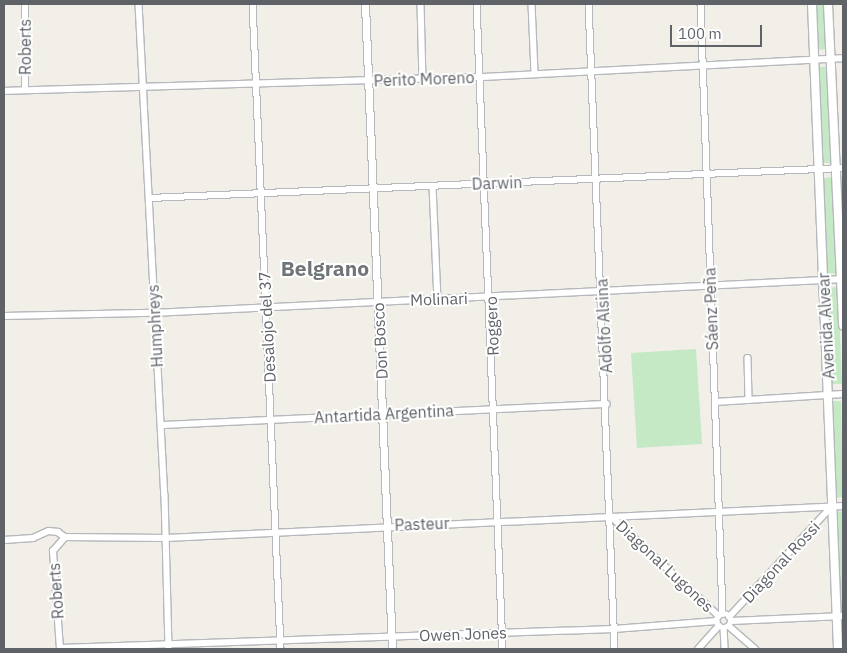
<!DOCTYPE html>
<meta charset="utf-8">
<style>
body{margin:0}
#map{position:relative;width:847px;height:653px;overflow:hidden;background:#f1efe8;font-family:"IBM Plex Sans",sans-serif}
div>[style]{position:absolute}
.green>*{inset:0;background:#c5e8c5}
.roads{filter:drop-shadow(1px 0 #b5b8bc) drop-shadow(-1px 0 #b5b8bc) drop-shadow(0 1px #b5b8bc) drop-shadow(0 -1px #b5b8bc)}
.minor>*{height:5.5px;margin:-2.75px;padding:0 2.75px;transform-origin:2.75px;border-radius:2.75px;background:#fff}
.minor>.ring{margin:-2.75px;padding:0;box-sizing:content-box;background:none;border:5.5px solid #fff;border-radius:50%}
.tertiary>*{height:7px;margin:-3.5px;padding:0 3.5px;transform-origin:3.5px;border-radius:3.5px;background:#fff}
.secondary>*{height:8px;margin:-4px;padding:0 4px;transform-origin:4px;border-radius:4px;background:#fff}
span{translate:-50% -50%;white-space:nowrap;text-align:center;line-height:1.15;-webkit-text-stroke:4px #fff;paint-order:stroke}
.street-label{font-size:16px;color:#5f6368}
.district-label{font-size:21px;color:#70757a;font-weight:700}
.frame{position:absolute;inset:0;border:5px solid #5f6368;pointer-events:none}
.scale{position:absolute;left:670px;top:25px;width:92px;height:22px;box-sizing:border-box;border:2px solid #5f6368;border-top:0;padding-left:6px;font-size:15px;line-height:18px;white-space:nowrap;color:#5f6368;-webkit-text-stroke:4px #fff;paint-order:stroke}
</style>
<div id="map">
<div class="green">
<div style="clip-path:polygon(814px 4px,825px 4px,827px 49px,817px 50px)"></div>
<div style="clip-path:polygon(817px 67px,828px 67px,832px 163px,822px 163px)"></div>
<div style="clip-path:polygon(834px 177px,838px 273px,828px 274px,823px 178px)"></div>
<div style="clip-path:polygon(838px 287px,842px 384px,832px 384px,827px 288px)"></div>
<div style="clip-path:polygon(696px 349px,702px 444px,637px 448px,631px 353px)"></div>
<div style="clip-path:polygon(830px 401px,841px 401px,843px 497px,835px 498px)"></div>
<div style="clip-path:polygon(843px 511px,843px 608px,840px 608px,836px 512px)"></div>
</div>
<div class="roads">
<div class="minor">
<div style="left:139px;top:4px;width:492px;rotate:87deg"></div>
<div style="left:165px;top:495px;width:154px;rotate:88.5deg"></div>
<div style="left:253px;top:4px;width:646px;rotate:87.51deg"></div>
<div style="left:421px;top:4px;width:75px;rotate:88.5deg"></div>
<div style="left:477px;top:4px;width:646px;rotate:87.69deg"></div>
<div style="left:532px;top:4px;width:70px;rotate:87.5deg"></div>
<div style="left:589px;top:4px;width:646px;rotate:87.69deg"></div>
<div style="left:701px;top:4px;width:610px;rotate:87.93deg"></div>
<div style="left:25px;top:90px;width:86px;rotate:-90deg"></div>
<div style="left:4px;top:91px;width:477px;rotate:-1.7deg"></div>
<div style="left:481px;top:77px;width:362px;rotate:-3deg"></div>
<div style="left:433px;top:186px;width:113px;rotate:87.5deg"></div>
<div style="left:150px;top:198px;width:694px;rotate:-2.48deg"></div>
<div style="left:4px;top:316px;width:149px;rotate:-1.2deg"></div>
<div style="left:153px;top:313px;width:691px;rotate:-2.82deg"></div>
<div style="left:748px;top:358px;width:42px;rotate:88.6deg"></div>
<div style="left:715px;top:402px;width:128px;rotate:-3.6deg"></div>
<div style="left:161px;top:425px;width:446px;rotate:-2.7deg"></div>
<div style="left:611px;top:516px;width:147px;rotate:42.8deg"></div>
<div style="left:4px;top:540px;width:29px;rotate:-4deg"></div>
<div style="left:33px;top:538px;width:17px;rotate:-24deg"></div>
<div style="left:49px;top:531px;width:9px;rotate:6deg"></div>
<div style="left:58px;top:532px;width:9px;rotate:36deg"></div>
<div style="left:65px;top:537px;width:101px;rotate:0.6deg"></div>
<div style="left:166px;top:538px;width:678px;rotate:-2.71deg"></div>
<div class="ring" style="left:717px;top:614px;width:8.5px;height:8.5px"></div>
<div style="left:729px;top:617px;width:151px;rotate:-47.1deg"></div>
<div style="left:731px;top:621px;width:112px;rotate:-2.6deg"></div>
<div style="left:729px;top:626px;width:35px;rotate:41deg"></div>
<div style="left:724px;top:628px;width:21px;rotate:87deg"></div>
<div style="left:60px;top:648px;width:554px;rotate:-1.96deg"></div>
<div style="left:614px;top:629px;width:103px;rotate:-4.4deg"></div>
<div style="left:60px;top:649px;width:98px;rotate:-94.1deg"></div>
<div style="left:53px;top:551px;width:18px;rotate:-49deg"></div>
<div style="left:698px;top:649px;width:31px;rotate:-48deg"></div>
</div>
<div class="tertiary">
<div style="left:365px;top:4px;width:646px;rotate:87.6deg"></div>
</div>
<div class="secondary">
<div style="left:812px;top:4px;width:646px;rotate:87.69deg"></div>
<div style="left:828px;top:4px;width:322px;rotate:87.3deg"></div>
</div>
</div>
<div class="street-label">
<span style="left:25px;top:47px;rotate:-90deg">Roberts</span>
<span style="left:424px;top:79px;rotate:-2deg">Perito Moreno</span>
<span style="left:497px;top:183px;rotate:-2deg">Darwin</span>
<span style="left:439px;top:299px;rotate:-2deg">Molinari</span>
<span style="left:711px;top:309px;rotate:-92deg">Sáenz Peña</span>
<span style="left:155px;top:326px;rotate:-93deg">Humphreys</span>
<span style="left:492px;top:326px;rotate:-92deg">Roggero</span>
<span style="left:604px;top:326px;rotate:-93deg">Adolfo Alsina</span>
<span style="left:826px;top:326px;rotate:-93deg">Avenida Alvear</span>
<span style="left:267px;top:327px;rotate:-93deg">Desalojo del 37</span>
<span style="left:380px;top:341px;rotate:-93deg">Don Bosco</span>
<span style="left:384px;top:414px;rotate:-3deg">Antartida Argentina</span>
<span style="left:422px;top:524px;rotate:-2deg">Pasteur</span>
<span style="left:781px;top:562px;rotate:-47deg">Diagonal Rossi</span>
<span style="left:665px;top:566px;rotate:43deg">Diagonal Lugones</span>
<span style="left:56px;top:591px;rotate:-94deg">Roberts</span>
<span style="left:463px;top:634px;rotate:-2deg">Owen Jones</span>
</div>
<div class="district-label">
<span style="left:325px;top:268px">Belgrano</span>
</div>
<div class="frame"></div>
<div class="scale">100 m</div>
</div>
